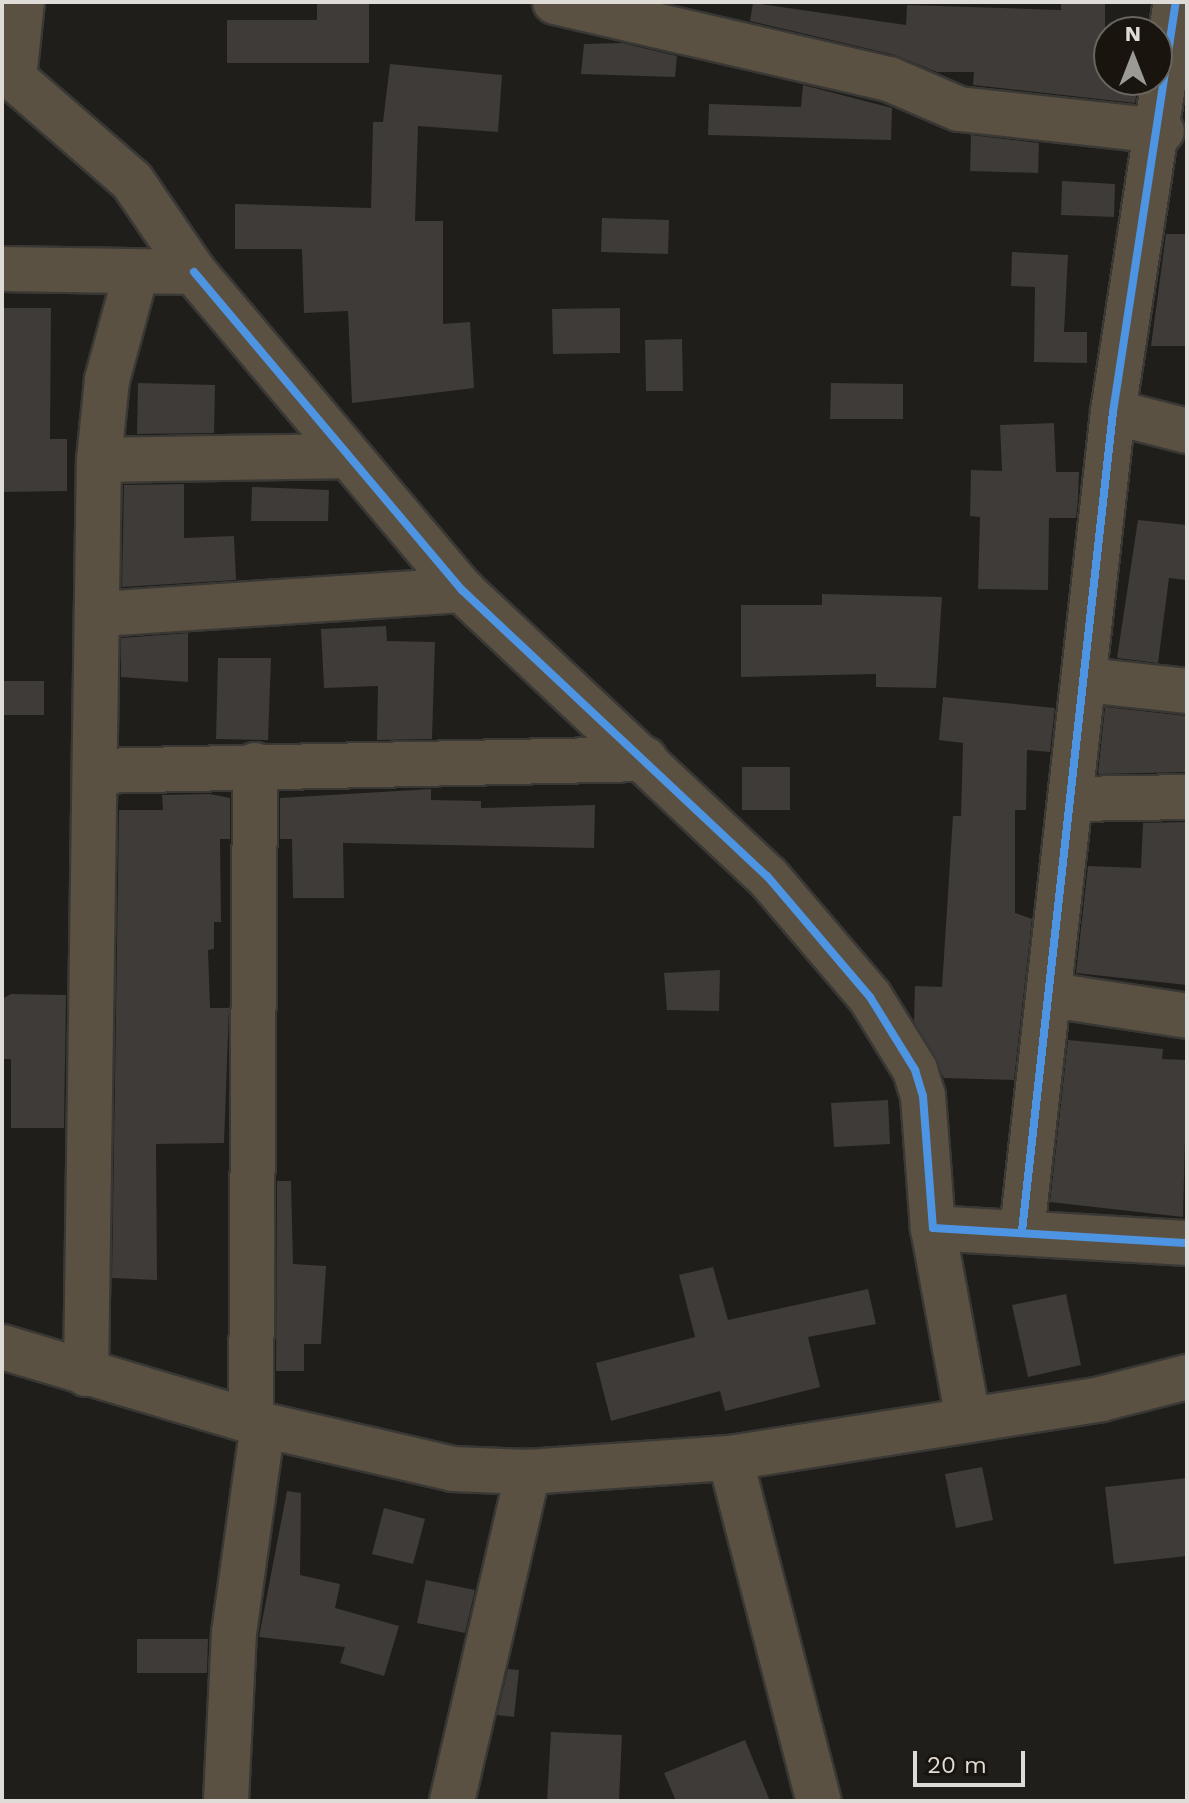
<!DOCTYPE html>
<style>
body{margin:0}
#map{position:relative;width:1189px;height:1803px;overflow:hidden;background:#1f1e1a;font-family:"Work Sans",sans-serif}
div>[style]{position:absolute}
.building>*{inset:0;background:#3e3b39}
.roads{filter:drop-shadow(2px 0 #393835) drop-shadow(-2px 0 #393835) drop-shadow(0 2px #393835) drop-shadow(0 -2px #393835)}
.minor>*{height:44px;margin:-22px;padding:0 22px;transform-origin:22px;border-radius:22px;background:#5b5142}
.cycleway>*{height:8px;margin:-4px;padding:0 4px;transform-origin:4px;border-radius:4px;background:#4d94e3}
span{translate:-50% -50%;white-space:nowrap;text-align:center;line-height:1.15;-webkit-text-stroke:8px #19150e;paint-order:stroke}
.frame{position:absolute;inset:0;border:4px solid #dfdcd7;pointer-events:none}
.north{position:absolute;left:1093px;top:16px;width:80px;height:80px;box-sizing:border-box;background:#19150e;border:2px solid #68655e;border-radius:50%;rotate:0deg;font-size:22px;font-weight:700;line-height:32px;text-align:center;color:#dfdcd7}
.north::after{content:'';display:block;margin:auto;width:28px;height:36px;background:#9c9a95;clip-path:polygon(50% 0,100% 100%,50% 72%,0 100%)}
.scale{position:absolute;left:913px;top:1751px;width:112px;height:36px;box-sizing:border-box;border:4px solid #dfdcd7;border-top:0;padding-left:10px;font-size:24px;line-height:28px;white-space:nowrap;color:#dfdcd7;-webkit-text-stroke:6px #19150e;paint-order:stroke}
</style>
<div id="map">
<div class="building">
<div style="clip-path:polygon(317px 2px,369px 2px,369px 63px,227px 63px,227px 20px,317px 20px)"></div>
<div style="clip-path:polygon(1061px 2px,1105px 2px,1105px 67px,1109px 80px,1139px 80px,1135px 103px,973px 85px,974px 72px,937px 72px,895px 55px,750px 21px,753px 3px,906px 25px,907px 5px,1061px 10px)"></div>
<div style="clip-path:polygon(622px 43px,677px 56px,675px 77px,581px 74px,584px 44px)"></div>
<div style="clip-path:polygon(390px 64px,502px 75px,498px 132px,418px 126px,415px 221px,443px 221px,443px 324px,470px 322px,474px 388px,352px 403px,348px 311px,304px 313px,302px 249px,235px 249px,235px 204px,371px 208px,373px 122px,383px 122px)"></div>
<div style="clip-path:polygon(803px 85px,892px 108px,891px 140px,708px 135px,709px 104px,801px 107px)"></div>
<div style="clip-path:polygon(971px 135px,1039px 143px,1038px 173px,970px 171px)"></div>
<div style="clip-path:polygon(1062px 181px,1115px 184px,1114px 217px,1061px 215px)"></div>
<div style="clip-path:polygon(602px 218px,669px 220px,668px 254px,601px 252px)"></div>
<div style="clip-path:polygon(1166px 234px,1187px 234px,1187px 346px,1151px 346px)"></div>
<div style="clip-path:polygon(1012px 252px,1068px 255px,1064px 332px,1087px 332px,1087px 363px,1034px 362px,1035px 287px,1011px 286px)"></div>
<div style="clip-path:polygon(2px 308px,51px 308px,50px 439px,67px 439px,67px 491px,2px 492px)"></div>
<div style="clip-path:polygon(620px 308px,620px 353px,553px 354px,552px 309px)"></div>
<div style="clip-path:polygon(682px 339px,683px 391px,646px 391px,645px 340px)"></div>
<div style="clip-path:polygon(138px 383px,215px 385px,214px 433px,137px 434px)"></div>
<div style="clip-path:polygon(831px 383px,903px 384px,903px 419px,830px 419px)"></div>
<div style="clip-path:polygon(1054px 423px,1056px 472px,1079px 472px,1078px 499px,1076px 518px,1049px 518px,1048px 590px,978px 589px,980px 517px,970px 516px,971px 470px,1002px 471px,1000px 425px)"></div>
<div style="clip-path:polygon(184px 484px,184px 538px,234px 536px,236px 580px,122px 587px,124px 485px)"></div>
<div style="clip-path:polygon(252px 487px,329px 490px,328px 521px,251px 521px)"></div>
<div style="clip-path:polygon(1138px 520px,1187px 525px,1187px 580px,1169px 578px,1158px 663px,1117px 658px)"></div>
<div style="clip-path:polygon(822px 594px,942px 597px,936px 688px,876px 687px,876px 674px,741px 677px,741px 605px,822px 605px)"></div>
<div style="clip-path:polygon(386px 626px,387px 641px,435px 642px,432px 739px,377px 740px,378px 686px,324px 688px,321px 629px)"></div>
<div style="clip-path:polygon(188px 633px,188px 682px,121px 677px,121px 638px)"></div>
<div style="clip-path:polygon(218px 658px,271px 658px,268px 740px,216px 739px)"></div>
<div style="clip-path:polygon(2px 681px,44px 681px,44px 715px,2px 715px)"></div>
<div style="clip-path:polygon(943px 697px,1055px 708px,1050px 752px,1027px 750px,1026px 810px,1015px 810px,1015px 913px,1032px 919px,1014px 1080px,944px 1078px,914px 1021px,915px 986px,942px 987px,953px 816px,961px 816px,963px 743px,939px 740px)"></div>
<div style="clip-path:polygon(1105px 707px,1187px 716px,1187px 772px,1098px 774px)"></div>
<div style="clip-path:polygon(742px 767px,790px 767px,790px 810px,742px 810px)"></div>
<div style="clip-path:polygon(431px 789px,431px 800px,481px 801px,481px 808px,595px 805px,594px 848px,343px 843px,344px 898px,293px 898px,292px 839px,280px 839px,280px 798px)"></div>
<div style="clip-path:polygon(210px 794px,230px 798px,230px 839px,220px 839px,221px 922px,214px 922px,214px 949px,208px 950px,210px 1008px,229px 1008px,224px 1143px,156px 1144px,157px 1280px,112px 1278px,119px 810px,163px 810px,162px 795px)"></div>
<div style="clip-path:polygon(1187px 822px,1187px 985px,1076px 973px,1088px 866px,1141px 868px,1143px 823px)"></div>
<div style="clip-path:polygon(720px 970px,719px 1011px,667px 1010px,664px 973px)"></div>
<div style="clip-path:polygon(11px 994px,66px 995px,64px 1128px,11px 1128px,11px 1059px,2px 1059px,2px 999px)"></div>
<div style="clip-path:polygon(1068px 1040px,1163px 1049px,1162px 1059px,1187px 1060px,1183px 1217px,1050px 1202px)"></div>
<div style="clip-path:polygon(888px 1100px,890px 1144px,834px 1147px,831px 1103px)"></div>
<div style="clip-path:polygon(277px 1181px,291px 1181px,293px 1264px,326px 1266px,321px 1344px,304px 1344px,304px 1371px,276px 1371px)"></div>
<div style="clip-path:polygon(713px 1267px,728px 1320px,868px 1289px,876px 1324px,808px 1337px,820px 1387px,725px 1411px,720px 1391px,611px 1421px,596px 1363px,695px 1337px,679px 1275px)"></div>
<div style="clip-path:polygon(1066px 1294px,1081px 1365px,1028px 1377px,1012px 1305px)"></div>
<div style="clip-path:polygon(982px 1467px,993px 1520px,956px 1528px,945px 1474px)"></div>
<div style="clip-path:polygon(1187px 1478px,1187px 1556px,1114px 1564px,1105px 1487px)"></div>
<div style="clip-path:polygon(287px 1491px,301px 1493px,300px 1575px,340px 1584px,335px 1608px,399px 1626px,384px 1676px,340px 1663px,345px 1647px,259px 1637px)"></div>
<div style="clip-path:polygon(384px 1508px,425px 1519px,413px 1564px,372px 1554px)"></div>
<div style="clip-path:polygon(426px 1580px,475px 1590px,465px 1633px,417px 1623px)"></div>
<div style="clip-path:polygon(137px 1639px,208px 1639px,207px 1673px,137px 1673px)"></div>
<div style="clip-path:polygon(508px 1669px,519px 1670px,514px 1717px,497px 1715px)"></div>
<div style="clip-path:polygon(551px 1732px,622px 1735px,619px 1801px,547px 1801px)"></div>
<div style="clip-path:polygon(745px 1740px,770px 1801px,676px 1801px,664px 1773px)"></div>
</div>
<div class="roads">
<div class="minor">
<div style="left:555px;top:2px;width:343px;rotate:13deg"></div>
<div style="left:889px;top:79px;width:76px;rotate:23.2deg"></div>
<div style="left:959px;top:109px;width:204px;rotate:6.2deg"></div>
<div style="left:2px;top:68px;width:172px;rotate:41deg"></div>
<div style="left:132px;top:181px;width:110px;rotate:55.7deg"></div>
<div style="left:194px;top:272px;width:192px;rotate:-179.1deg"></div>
<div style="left:14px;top:78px;width:76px;rotate:-84deg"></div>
<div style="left:194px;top:272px;width:416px;rotate:49.9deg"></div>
<div style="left:462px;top:590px;width:418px;rotate:43.2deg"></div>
<div style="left:767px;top:876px;width:159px;rotate:49.6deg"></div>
<div style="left:870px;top:997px;width:86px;rotate:58.3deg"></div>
<div style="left:915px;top:1070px;width:27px;rotate:73deg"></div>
<div style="left:923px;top:1096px;width:132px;rotate:85.7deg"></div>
<div style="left:933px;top:1228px;width:254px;rotate:3.4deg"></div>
<div style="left:1113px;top:412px;width:76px;rotate:14.4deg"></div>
<div style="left:99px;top:460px;width:247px;rotate:-0.9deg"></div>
<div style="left:100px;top:614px;width:363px;rotate:-3.8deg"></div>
<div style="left:1086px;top:680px;width:102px;rotate:6.2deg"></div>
<div style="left:96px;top:771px;width:549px;rotate:-1.25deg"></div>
<div style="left:1074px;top:799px;width:113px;rotate:-1deg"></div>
<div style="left:1052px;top:995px;width:137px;rotate:8.8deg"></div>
<div style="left:933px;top:1228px;width:194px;rotate:79.6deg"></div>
<div style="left:1022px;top:1231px;width:824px;rotate:-83.66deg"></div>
<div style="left:1113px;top:412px;width:415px;rotate:-81.3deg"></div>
<div style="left:2px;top:1347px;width:272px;rotate:16.6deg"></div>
<div style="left:263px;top:1425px;width:195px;rotate:13deg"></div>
<div style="left:453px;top:1469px;width:75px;rotate:2.3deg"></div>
<div style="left:528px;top:1472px;width:202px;rotate:-4deg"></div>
<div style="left:730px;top:1458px;width:376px;rotate:-9deg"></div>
<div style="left:1101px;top:1399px;width:89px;rotate:-14.3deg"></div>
<div style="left:86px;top:1374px;width:914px;rotate:-89.19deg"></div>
<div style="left:99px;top:460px;width:80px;rotate:-84.3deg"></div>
<div style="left:107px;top:380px;width:111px;rotate:-74.8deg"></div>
<div style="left:251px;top:1421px;width:656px;rotate:-89.65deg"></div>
<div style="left:730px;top:1458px;width:354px;rotate:75.5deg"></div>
<div style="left:226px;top:1801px;width:168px;rotate:-87.3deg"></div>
<div style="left:234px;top:1633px;width:210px;rotate:-82.1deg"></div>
<div style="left:452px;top:1801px;width:338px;rotate:-77deg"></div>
</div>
</div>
<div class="cycleway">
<div style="left:194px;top:272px;width:416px;rotate:49.9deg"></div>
<div style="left:462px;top:590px;width:418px;rotate:43.2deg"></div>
<div style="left:767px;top:876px;width:159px;rotate:49.6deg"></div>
<div style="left:870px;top:997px;width:86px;rotate:58.3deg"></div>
<div style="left:915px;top:1070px;width:27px;rotate:73deg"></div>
<div style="left:923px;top:1096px;width:132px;rotate:85.7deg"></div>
<div style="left:933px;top:1228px;width:254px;rotate:3.4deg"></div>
<div style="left:1022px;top:1231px;width:824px;rotate:-83.66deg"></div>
<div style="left:1113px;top:412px;width:415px;rotate:-81.3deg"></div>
</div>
<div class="frame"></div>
<div class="north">N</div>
<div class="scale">20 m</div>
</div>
